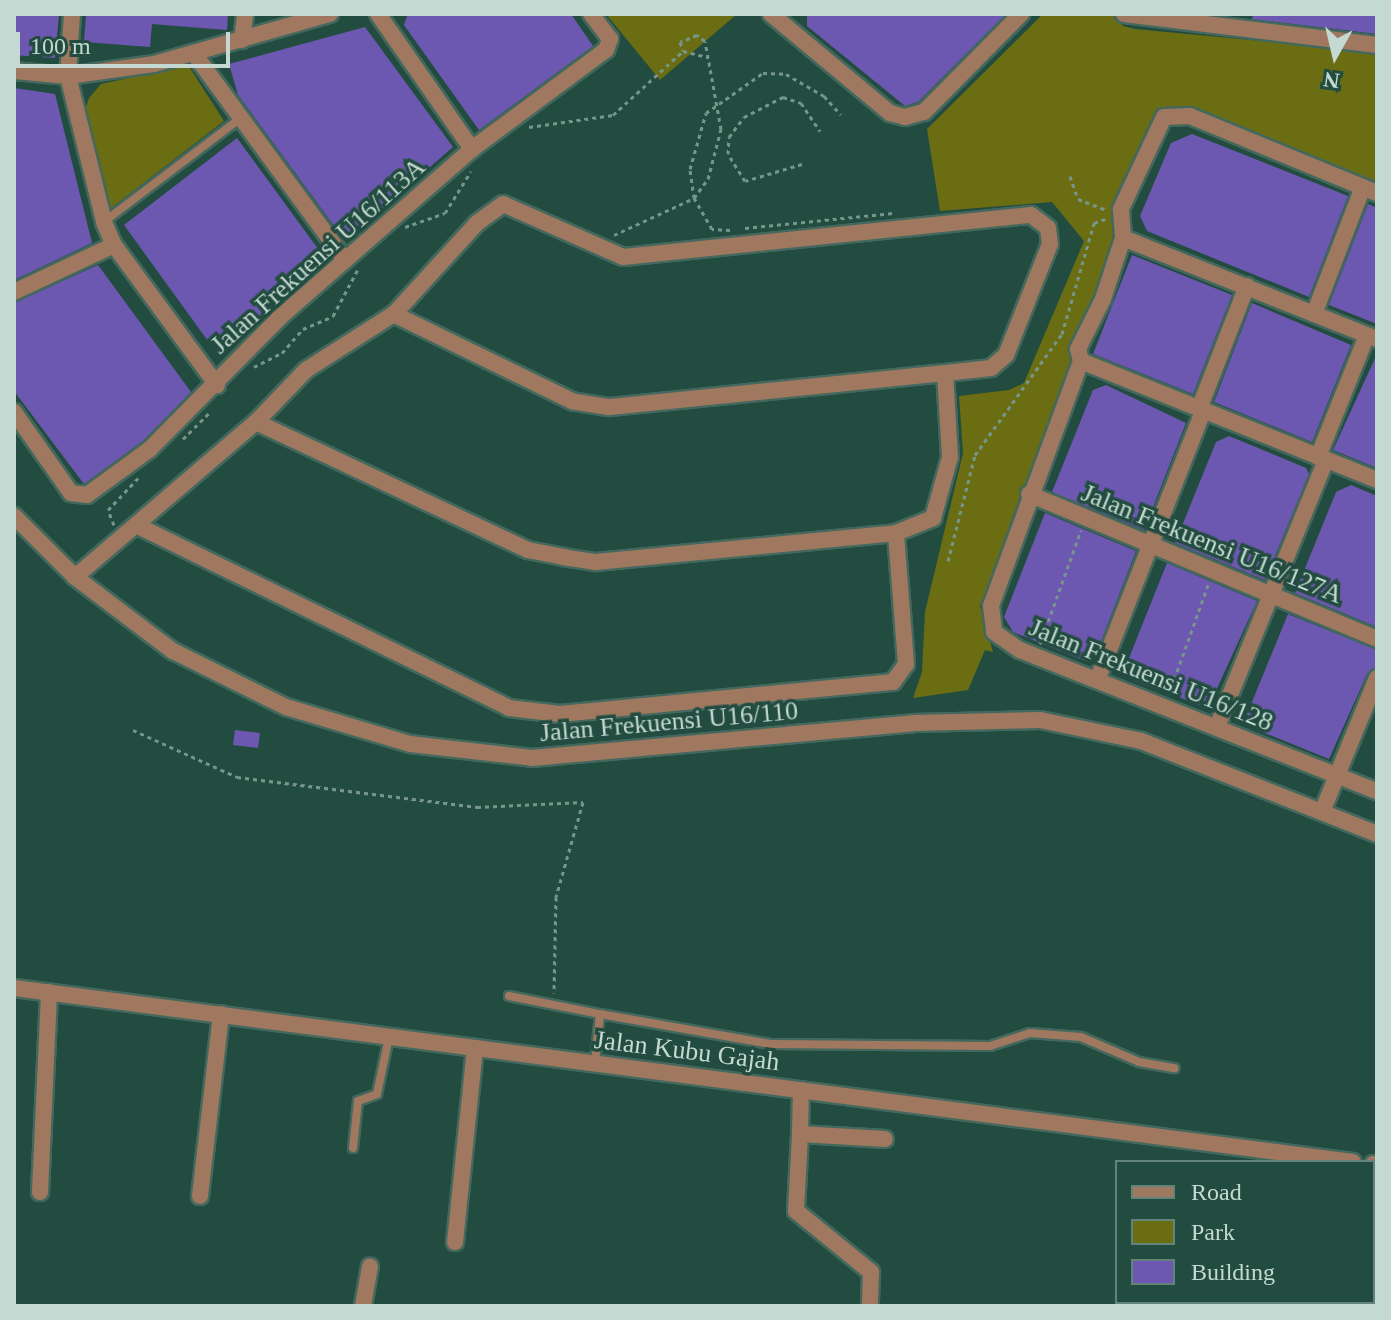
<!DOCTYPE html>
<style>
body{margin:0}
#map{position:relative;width:1391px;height:1320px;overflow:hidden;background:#234c40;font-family:"Times New Roman",serif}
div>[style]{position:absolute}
.green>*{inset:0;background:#6a6d12}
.building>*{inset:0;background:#6d58b1}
.path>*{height:3px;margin-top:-1.5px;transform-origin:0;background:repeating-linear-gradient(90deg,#76968c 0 4px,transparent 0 8px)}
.roads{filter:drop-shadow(2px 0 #43685d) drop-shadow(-2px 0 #43685d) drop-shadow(0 2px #43685d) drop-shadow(0 -2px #43685d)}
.service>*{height:8px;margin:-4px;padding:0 4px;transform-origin:4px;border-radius:4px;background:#a07860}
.minor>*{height:16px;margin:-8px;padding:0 8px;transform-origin:8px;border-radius:8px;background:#a07860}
.tertiary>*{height:16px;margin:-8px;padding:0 8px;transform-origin:8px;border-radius:8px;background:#a07860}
span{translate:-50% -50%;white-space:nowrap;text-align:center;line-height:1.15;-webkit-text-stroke:7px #234c40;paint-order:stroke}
.street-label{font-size:26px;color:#c3d9d1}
.frame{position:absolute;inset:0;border:16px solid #c3d9d1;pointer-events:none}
.legend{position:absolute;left:1115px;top:1160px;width:260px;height:144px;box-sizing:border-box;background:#234c40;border:2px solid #63847a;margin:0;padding:10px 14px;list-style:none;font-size:24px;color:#c3d9d1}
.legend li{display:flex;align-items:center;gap:16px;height:40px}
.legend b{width:40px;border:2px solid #63847a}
.north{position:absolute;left:1295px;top:16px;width:80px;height:80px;-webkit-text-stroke:6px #234c40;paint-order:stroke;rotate:188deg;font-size:22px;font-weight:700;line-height:32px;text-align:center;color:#c3d9d1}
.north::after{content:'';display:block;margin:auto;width:28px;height:36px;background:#c3d9d1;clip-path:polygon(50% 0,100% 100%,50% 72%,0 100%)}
.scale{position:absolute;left:16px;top:32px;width:214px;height:36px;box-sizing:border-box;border:4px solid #c3d9d1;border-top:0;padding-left:10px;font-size:24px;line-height:28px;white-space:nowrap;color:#c3d9d1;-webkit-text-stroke:6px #234c40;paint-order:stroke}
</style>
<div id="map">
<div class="green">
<div style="clip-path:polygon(606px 14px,737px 14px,660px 80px)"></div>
<div style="clip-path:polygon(1043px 14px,1115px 14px,1123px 26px,1135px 29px,1377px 52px,1377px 184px,1192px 108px,1176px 109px,1153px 122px,1118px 201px,1119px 225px,1072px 379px,980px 606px,993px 652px,985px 650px,968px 690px,913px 698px,922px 672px,925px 612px,963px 453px,959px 396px,1009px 390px,1024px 383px,1084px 241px,1052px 202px,940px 211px,927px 129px)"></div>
<div style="clip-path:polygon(188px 65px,224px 121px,110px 209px,84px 113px,89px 98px,101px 84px)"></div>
</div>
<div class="building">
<div style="clip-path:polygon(14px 14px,59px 14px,55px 58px,14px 55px)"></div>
<div style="clip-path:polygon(86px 14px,228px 14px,227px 30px,152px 24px,150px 47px,84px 42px)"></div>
<div style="clip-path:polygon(408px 14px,571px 14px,593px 46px,479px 130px,404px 25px)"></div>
<div style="clip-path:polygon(807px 14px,1006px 14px,918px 102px,905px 106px,807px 26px)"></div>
<div style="clip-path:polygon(1253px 14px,1377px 14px,1377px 34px,1252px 19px)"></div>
<div style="clip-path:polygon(365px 27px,453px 147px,354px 233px,340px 234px,238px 95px,229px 64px)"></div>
<div style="clip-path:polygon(14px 88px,55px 94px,92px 243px,14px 280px)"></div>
<div style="clip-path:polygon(1192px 134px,1348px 196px,1309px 297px,1147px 231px,1140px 216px,1171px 143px)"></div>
<div style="clip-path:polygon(237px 138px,324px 257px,226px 349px,208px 341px,124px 225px)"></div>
<div style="clip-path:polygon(1368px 204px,1377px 208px,1377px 324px,1329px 305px)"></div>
<div style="clip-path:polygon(1132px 255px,1232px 295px,1193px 394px,1093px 354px)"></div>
<div style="clip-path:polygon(98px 265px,191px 392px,143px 441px,84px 484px,14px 391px,14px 303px)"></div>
<div style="clip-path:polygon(1252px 303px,1351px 345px,1312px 442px,1214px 402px)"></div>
<div style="clip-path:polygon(1377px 354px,1377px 468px,1333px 450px)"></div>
<div style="clip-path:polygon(1106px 385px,1186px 423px,1144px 530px,1052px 492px,1093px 390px)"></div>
<div style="clip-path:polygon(1229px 436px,1306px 468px,1309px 474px,1265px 580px,1175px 543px,1216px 442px)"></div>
<div style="clip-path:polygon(1351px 485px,1377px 496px,1377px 627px,1295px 593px,1336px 492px)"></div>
<div style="clip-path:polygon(1045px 513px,1136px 551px,1095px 657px,1085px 661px,1013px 632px,1004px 617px)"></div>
<div style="clip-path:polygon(1167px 563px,1257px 601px,1208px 708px,1135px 681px,1127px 663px)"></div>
<div style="clip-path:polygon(1288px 614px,1377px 650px,1377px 667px,1367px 674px,1329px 759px,1255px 729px,1247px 714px)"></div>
<div style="clip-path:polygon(235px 730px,260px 733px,258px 748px,233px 745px)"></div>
</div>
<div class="path">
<div style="left:529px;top:127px;width:85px;rotate:-8.1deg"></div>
<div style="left:613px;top:115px;width:95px;rotate:-42.4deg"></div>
<div style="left:802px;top:164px;width:59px;rotate:163.4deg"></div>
<div style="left:745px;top:181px;width:32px;rotate:-122deg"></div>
<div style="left:728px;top:154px;width:17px;rotate:-87deg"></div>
<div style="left:729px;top:137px;width:25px;rotate:-53deg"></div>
<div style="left:744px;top:117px;width:44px;rotate:-27.1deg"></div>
<div style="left:783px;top:97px;width:19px;rotate:18deg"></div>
<div style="left:801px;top:103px;width:34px;rotate:56deg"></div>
<div style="left:1070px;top:176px;width:24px;rotate:71deg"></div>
<div style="left:1078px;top:199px;width:30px;rotate:21deg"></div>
<div style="left:405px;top:227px;width:42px;rotate:-19.3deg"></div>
<div style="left:445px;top:213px;width:49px;rotate:-58.2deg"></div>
<div style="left:745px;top:228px;width:149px;rotate:-5.8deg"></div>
<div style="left:730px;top:230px;width:18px;rotate:-177deg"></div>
<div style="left:712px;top:229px;width:36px;rotate:-120deg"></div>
<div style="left:694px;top:198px;width:29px;rotate:-98deg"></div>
<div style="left:690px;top:169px;width:58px;rotate:-74.1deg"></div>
<div style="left:706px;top:113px;width:70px;rotate:-35.1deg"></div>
<div style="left:763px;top:73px;width:23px;rotate:2deg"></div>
<div style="left:786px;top:74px;width:44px;rotate:30.1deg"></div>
<div style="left:824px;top:96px;width:25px;rotate:48deg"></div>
<div style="left:614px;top:235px;width:88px;rotate:-24.8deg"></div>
<div style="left:694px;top:198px;width:24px;rotate:-54deg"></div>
<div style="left:708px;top:179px;width:52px;rotate:-75.4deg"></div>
<div style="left:721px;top:129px;width:89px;rotate:-100.3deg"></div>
<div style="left:705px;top:41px;width:10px;rotate:-143deg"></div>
<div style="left:697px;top:35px;width:18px;rotate:158deg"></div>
<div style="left:680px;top:42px;width:9px;rotate:72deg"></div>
<div style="left:683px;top:51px;width:25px;rotate:14deg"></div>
<div style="left:254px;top:367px;width:31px;rotate:-27deg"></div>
<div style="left:282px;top:353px;width:32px;rotate:-49deg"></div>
<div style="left:303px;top:329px;width:33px;rotate:-23deg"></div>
<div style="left:333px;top:316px;width:55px;rotate:-62deg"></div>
<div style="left:183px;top:439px;width:40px;rotate:-45deg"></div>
<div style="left:114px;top:525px;width:16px;rotate:-112deg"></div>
<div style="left:108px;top:510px;width:44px;rotate:-46.8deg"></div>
<div style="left:948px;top:561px;width:109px;rotate:-75.7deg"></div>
<div style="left:975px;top:455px;width:149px;rotate:-54.3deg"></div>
<div style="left:1062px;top:334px;width:116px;rotate:-73.9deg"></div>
<div style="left:1094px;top:223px;width:12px;rotate:-20deg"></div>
<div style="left:1040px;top:644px;width:121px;rotate:-70.2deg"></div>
<div style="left:1169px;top:694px;width:116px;rotate:-70.3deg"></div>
<div style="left:133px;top:730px;width:114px;rotate:24.3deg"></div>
<div style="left:237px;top:777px;width:242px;rotate:7.1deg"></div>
<div style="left:477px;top:807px;width:106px;rotate:-2.7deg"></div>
<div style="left:583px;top:802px;width:99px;rotate:105.9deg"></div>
<div style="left:556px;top:897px;width:96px;rotate:91.2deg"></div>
</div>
<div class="roads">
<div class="service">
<div style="left:105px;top:221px;width:172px;rotate:-37.2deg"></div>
<div style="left:509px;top:996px;width:93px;rotate:11.2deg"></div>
<div style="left:595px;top:1063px;width:49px;rotate:-84.2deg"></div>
<div style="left:600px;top:1014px;width:173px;rotate:10deg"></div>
<div style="left:770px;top:1044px;width:220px;rotate:0.5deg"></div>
<div style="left:990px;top:1046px;width:42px;rotate:-18deg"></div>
<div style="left:1030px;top:1033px;width:51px;rotate:4.5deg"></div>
<div style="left:1081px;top:1037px;width:63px;rotate:23.3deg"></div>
<div style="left:1139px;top:1062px;width:36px;rotate:10deg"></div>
<div style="left:353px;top:1148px;width:47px;rotate:-83.9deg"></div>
<div style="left:358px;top:1101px;width:20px;rotate:-20deg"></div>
<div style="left:377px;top:1094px;width:58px;rotate:-78.1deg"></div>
<div style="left:1373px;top:1267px;width:34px;rotate:-83deg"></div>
<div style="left:1368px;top:1306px;width:4px;rotate:-76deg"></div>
</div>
<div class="minor">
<div style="left:72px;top:14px;width:62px;rotate:93.7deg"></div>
<div style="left:68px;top:76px;width:150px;rotate:76.1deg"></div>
<div style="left:104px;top:222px;width:25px;rotate:67deg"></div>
<div style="left:114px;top:245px;width:174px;rotate:53.7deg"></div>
<div style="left:378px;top:14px;width:165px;rotate:55.2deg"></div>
<div style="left:771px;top:14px;width:155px;rotate:39.8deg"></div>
<div style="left:890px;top:113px;width:16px;rotate:15deg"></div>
<div style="left:905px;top:117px;width:20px;rotate:-15deg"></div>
<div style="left:924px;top:112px;width:138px;rotate:-45.3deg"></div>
<div style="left:1124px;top:14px;width:255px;rotate:7deg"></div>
<div style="left:242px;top:40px;width:26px;rotate:-83deg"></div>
<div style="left:195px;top:55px;width:254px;rotate:53.8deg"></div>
<div style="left:14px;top:71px;width:54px;rotate:5.3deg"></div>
<div style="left:68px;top:76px;width:87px;rotate:-7.9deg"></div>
<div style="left:154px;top:64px;width:183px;rotate:-15.9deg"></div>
<div style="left:1377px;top:193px;width:202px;rotate:-157.6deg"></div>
<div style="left:1190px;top:116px;width:26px;rotate:178deg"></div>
<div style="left:1164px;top:117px;width:102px;rotate:115.1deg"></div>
<div style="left:1121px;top:209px;width:29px;rotate:86deg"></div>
<div style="left:1123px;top:238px;width:64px;rotate:108.2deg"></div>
<div style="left:1103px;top:299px;width:56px;rotate:116.6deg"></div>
<div style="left:1078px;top:349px;width:12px;rotate:76deg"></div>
<div style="left:1081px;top:361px;width:319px;rotate:21.9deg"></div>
<div style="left:1123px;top:238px;width:273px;rotate:21.7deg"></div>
<div style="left:14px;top:292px;width:110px;rotate:-25.2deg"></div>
<div style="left:1314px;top:314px;width:136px;rotate:-68.9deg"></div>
<div style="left:1081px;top:361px;width:261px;rotate:110.2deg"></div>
<div style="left:991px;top:606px;width:26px;rotate:83deg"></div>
<div style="left:994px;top:632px;width:32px;rotate:35deg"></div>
<div style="left:1020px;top:650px;width:384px;rotate:21.6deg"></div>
<div style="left:1199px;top:409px;width:132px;rotate:-68.7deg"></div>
<div style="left:14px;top:412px;width:99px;rotate:54.9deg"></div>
<div style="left:71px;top:493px;width:16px;rotate:7deg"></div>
<div style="left:87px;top:495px;width:78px;rotate:-36.1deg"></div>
<div style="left:150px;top:449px;width:184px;rotate:-45.4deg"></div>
<div style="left:279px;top:318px;width:257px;rotate:-41.2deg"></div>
<div style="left:472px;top:149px;width:167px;rotate:-36.5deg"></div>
<div style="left:606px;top:50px;width:12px;rotate:-70deg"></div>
<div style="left:610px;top:39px;width:31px;rotate:-127deg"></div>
<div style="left:256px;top:422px;width:301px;rotate:25.2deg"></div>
<div style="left:528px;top:550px;width:36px;rotate:11deg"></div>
<div style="left:563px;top:557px;width:33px;rotate:9deg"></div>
<div style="left:596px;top:562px;width:301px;rotate:-5.5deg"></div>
<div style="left:1318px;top:457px;width:131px;rotate:-68.1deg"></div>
<div style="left:1029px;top:494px;width:377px;rotate:22.6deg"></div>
<div style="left:136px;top:525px;width:415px;rotate:26.1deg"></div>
<div style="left:509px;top:708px;width:51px;rotate:6.7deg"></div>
<div style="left:560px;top:714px;width:335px;rotate:-5.5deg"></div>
<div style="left:893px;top:682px;width:22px;rotate:-54deg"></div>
<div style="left:906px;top:664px;width:131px;rotate:-94.4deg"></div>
<div style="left:896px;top:533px;width:40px;rotate:-22deg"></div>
<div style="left:933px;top:518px;width:63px;rotate:-74.4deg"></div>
<div style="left:950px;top:457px;width:84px;rotate:-93.4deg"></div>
<div style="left:75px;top:577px;width:238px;rotate:-40.6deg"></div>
<div style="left:256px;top:422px;width:72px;rotate:-46.1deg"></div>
<div style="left:306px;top:370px;width:104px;rotate:-32.5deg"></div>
<div style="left:394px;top:314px;width:123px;rotate:-47.6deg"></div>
<div style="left:477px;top:223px;width:32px;rotate:-36deg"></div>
<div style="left:503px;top:204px;width:131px;rotate:23.8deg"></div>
<div style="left:623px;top:257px;width:410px;rotate:-5.9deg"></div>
<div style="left:1031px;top:215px;width:21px;rotate:37deg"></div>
<div style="left:1048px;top:228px;width:16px;rotate:83deg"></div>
<div style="left:1050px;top:244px;width:119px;rotate:111.6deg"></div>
<div style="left:1006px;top:355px;width:20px;rotate:139deg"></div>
<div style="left:991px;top:368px;width:46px;rotate:173.8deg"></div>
<div style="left:945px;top:373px;width:339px;rotate:174.2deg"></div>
<div style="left:608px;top:407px;width:36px;rotate:-171deg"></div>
<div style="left:572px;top:401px;width:198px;rotate:-154deg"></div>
<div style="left:1098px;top:678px;width:287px;rotate:-68.5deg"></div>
<div style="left:1217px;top:727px;width:288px;rotate:-67.8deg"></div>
<div style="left:1322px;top:812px;width:145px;rotate:-67.7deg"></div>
<div style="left:801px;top:1090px;width:44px;rotate:91.3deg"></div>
<div style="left:800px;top:1134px;width:85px;rotate:3.4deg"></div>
<div style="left:800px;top:1134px;width:77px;rotate:93deg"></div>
<div style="left:796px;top:1211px;width:97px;rotate:39.1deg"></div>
<div style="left:871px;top:1272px;width:34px;rotate:92deg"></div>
<div style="left:40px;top:1192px;width:200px;rotate:-87.4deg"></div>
<div style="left:200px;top:1196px;width:183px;rotate:-83.4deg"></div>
<div style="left:455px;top:1242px;width:195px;rotate:-84.1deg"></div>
<div style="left:363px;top:1306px;width:40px;rotate:-80deg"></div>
</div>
<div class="tertiary">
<div style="left:14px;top:516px;width:86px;rotate:45deg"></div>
<div style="left:75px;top:577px;width:123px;rotate:37.1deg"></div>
<div style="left:173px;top:651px;width:126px;rotate:26.4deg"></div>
<div style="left:286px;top:707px;width:129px;rotate:16.6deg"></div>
<div style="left:410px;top:744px;width:123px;rotate:6.5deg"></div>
<div style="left:532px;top:758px;width:383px;rotate:-5.2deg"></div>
<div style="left:913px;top:723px;width:127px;rotate:-1.4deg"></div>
<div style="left:1040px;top:720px;width:103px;rotate:11.7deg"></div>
<div style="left:1141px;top:741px;width:254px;rotate:21.5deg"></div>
<div style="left:14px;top:988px;width:1350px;rotate:7.4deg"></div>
<div style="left:1373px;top:1164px;width:4px;rotate:14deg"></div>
</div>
</div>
<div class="street-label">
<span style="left:318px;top:256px;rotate:-42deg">Jalan Frekuensi U16/113A</span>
<span style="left:1212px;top:544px;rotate:22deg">Jalan Frekuensi U16/127A</span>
<span style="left:1151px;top:675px;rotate:22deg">Jalan Frekuensi U16/128</span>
<span style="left:669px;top:722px;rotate:-5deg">Jalan Frekuensi U16/110</span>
<span style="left:687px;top:1051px;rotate:7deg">Jalan Kubu Gajah</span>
</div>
<div class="frame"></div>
<ul class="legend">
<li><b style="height:10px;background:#a07860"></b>Road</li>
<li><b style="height:22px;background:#6a6d12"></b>Park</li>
<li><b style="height:22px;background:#6d58b1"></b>Building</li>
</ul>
<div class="north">N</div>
<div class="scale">100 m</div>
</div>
